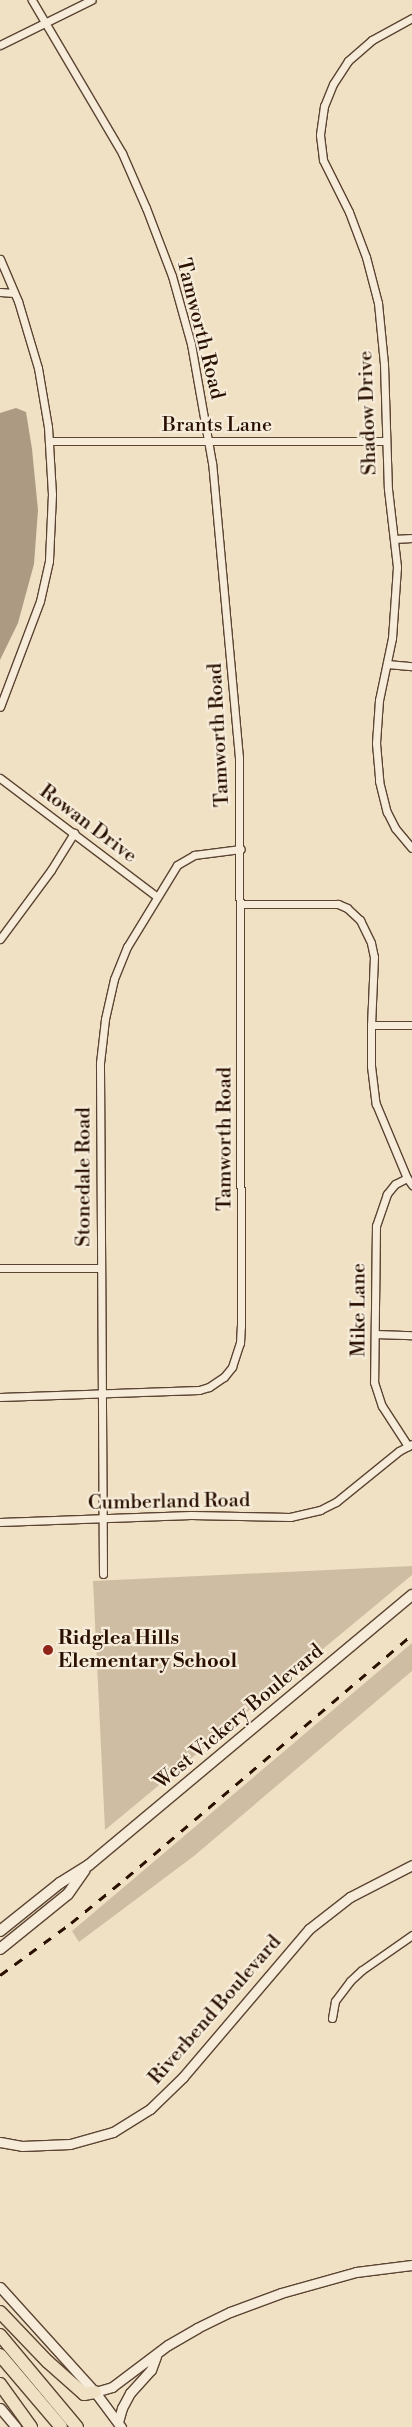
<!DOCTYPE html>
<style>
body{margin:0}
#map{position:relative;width:412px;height:2427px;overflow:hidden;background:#f1e1c4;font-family:"Libre Bodoni",serif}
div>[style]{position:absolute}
.green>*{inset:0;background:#cfbda3}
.water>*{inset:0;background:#ad9a82}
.roads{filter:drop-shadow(1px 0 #5b4432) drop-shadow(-1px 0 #5b4432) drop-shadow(0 1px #5b4432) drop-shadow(0 -1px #5b4432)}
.minor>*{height:7px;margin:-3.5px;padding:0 3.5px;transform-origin:3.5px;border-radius:3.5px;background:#f6ecd9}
.tertiary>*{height:9px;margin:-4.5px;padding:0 4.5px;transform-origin:4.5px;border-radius:4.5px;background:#f6ecd9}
.secondary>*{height:10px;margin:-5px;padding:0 5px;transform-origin:5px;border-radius:5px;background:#f6ecd9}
.motorway>*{height:12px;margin:-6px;padding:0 6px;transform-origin:6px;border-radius:6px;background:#f1e1c4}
.rail>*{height:2.5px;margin-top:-1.25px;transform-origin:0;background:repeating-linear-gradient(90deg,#291001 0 9px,transparent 0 18px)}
.dots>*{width:14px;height:14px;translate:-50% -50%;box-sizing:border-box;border:2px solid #f6ecd9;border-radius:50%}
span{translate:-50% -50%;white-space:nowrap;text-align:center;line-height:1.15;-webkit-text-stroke:4.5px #f6ecd9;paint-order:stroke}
.street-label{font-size:20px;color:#291001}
.poi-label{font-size:20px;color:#291001;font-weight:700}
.left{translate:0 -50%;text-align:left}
</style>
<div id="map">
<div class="green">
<div style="clip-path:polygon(412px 1566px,412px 1575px,105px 1830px,93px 1581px)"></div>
<div style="clip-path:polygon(412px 1643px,412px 1671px,194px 1856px,79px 1942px,72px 1931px)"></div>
</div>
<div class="water">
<div style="clip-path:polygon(16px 408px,26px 412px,32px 449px,38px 510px,34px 564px,18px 623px,0 660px,0 413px)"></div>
</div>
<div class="roads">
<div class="minor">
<div style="left:412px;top:18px;width:46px;rotate:151.2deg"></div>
<div style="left:372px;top:40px;width:32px;rotate:139deg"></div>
<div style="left:348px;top:61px;width:27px;rotate:123deg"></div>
<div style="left:333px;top:84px;width:24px;rotate:112deg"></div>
<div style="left:324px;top:106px;width:29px;rotate:98deg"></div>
<div style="left:320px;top:135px;width:25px;rotate:83deg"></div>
<div style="left:323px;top:160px;width:58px;rotate:63.4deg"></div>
<div style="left:349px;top:212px;width:48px;rotate:69.3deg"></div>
<div style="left:366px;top:257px;width:48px;rotate:75.4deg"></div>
<div style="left:378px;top:303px;width:61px;rotate:84.4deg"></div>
<div style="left:384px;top:364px;width:125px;rotate:88.2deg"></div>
<div style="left:388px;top:489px;width:79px;rotate:83.4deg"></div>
<div style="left:397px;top:567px;width:71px;rotate:94deg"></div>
<div style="left:392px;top:638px;width:63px;rotate:101.8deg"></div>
<div style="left:379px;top:700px;width:43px;rotate:94deg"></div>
<div style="left:376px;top:743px;width:38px;rotate:85deg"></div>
<div style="left:379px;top:781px;width:32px;rotate:76deg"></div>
<div style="left:387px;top:812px;width:18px;rotate:63deg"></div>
<div style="left:395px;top:828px;width:26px;rotate:50deg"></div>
<div style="left:0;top:45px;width:102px;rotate:-26.3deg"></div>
<div style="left:0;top:259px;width:46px;rotate:66.8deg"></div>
<div style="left:18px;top:301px;width:70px;rotate:73.4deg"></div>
<div style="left:38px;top:368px;width:60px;rotate:80.4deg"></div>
<div style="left:48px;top:427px;width:67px;rotate:86.6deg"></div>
<div style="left:52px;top:494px;width:67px;rotate:92.6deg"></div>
<div style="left:49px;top:561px;width:41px;rotate:102.7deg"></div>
<div style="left:40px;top:601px;width:113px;rotate:110.7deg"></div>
<div style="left:0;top:292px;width:14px;rotate:4deg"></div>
<div style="left:49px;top:441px;width:336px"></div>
<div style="left:394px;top:539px;width:18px;rotate:-3deg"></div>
<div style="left:387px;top:664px;width:25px;rotate:5deg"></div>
<div style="left:0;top:778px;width:196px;rotate:37.1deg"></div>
<div style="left:241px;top:904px;width:97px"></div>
<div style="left:338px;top:904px;width:10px;rotate:24deg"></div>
<div style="left:347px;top:908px;width:18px;rotate:43deg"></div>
<div style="left:360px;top:920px;width:25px;rotate:64deg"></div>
<div style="left:371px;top:943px;width:14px;rotate:78deg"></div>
<div style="left:374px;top:957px;width:68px;rotate:92.5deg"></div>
<div style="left:371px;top:1025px;width:41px;rotate:90deg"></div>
<div style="left:371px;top:1066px;width:38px;rotate:83deg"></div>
<div style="left:376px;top:1104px;width:80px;rotate:67.3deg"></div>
<div style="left:407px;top:1178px;width:9px;rotate:54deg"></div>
<div style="left:0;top:939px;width:86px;rotate:-53.5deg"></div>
<div style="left:51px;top:870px;width:44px;rotate:-58.1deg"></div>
<div style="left:371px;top:1025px;width:41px"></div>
<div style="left:407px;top:1178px;width:13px;rotate:153deg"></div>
<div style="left:395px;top:1184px;width:13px;rotate:129deg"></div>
<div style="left:387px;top:1194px;width:34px;rotate:109deg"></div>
<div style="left:376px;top:1226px;width:156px;rotate:90.7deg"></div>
<div style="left:374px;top:1382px;width:25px;rotate:72deg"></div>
<div style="left:382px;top:1406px;width:48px;rotate:57deg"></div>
<div style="left:0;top:1268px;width:101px"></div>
<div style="left:375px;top:1334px;width:37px;rotate:2deg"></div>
<div style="left:0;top:1397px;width:199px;rotate:-2deg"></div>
<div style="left:199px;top:1390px;width:10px;rotate:-17deg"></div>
<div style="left:209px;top:1387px;width:18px;rotate:-34deg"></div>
<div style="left:224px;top:1377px;width:13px;rotate:-51deg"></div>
<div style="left:232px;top:1367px;width:25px;rotate:-72deg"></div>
<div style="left:240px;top:1343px;width:17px;rotate:-87deg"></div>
<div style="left:241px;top:1326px;width:568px;rotate:-90.2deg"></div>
<div style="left:239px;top:758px;width:296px;rotate:-95.2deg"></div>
<div style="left:212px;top:463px;width:121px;rotate:-100deg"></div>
<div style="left:191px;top:344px;width:71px;rotate:-105.6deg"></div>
<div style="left:172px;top:276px;width:73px;rotate:-110.9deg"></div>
<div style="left:146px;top:208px;width:60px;rotate:-113.6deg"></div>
<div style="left:122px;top:153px;width:178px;rotate:-120.5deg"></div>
<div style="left:0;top:1522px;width:191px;rotate:-2.1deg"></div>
<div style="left:191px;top:1515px;width:99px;rotate:1.2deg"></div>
<div style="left:290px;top:1517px;width:31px;rotate:-13deg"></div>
<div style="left:320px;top:1510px;width:18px;rotate:-27deg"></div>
<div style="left:336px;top:1502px;width:81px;rotate:-39deg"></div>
<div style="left:399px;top:1451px;width:15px;rotate:-28deg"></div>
<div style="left:103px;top:1574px;width:511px;rotate:-90.34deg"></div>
<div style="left:100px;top:1063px;width:44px;rotate:-83.5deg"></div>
<div style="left:105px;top:1019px;width:41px;rotate:-77.3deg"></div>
<div style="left:114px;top:979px;width:35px;rotate:-68deg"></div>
<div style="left:127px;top:947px;width:96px;rotate:-58.6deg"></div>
<div style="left:177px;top:865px;width:20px;rotate:-30deg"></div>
<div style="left:194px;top:855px;width:47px;rotate:-7.3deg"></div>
<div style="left:332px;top:2018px;width:17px;rotate:-80deg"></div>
<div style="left:335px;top:2001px;width:25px;rotate:-53deg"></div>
<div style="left:350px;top:1981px;width:16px;rotate:-43deg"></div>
<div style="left:362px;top:1970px;width:61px;rotate:-35deg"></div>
</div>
<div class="tertiary">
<div style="left:0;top:2142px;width:22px;rotate:10deg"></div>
<div style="left:22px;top:2146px;width:48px;rotate:-2.4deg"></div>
<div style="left:70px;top:2144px;width:45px;rotate:-15.6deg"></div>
<div style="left:113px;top:2132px;width:44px;rotate:-31.9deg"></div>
<div style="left:150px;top:2109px;width:46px;rotate:-44.1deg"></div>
<div style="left:183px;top:2077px;width:194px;rotate:-49.6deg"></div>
<div style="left:309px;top:1929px;width:52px;rotate:-38deg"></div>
<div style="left:350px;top:1897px;width:70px;rotate:-27.3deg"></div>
<div style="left:0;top:2287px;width:142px;rotate:47.9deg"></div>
<div style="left:95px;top:2392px;width:44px;rotate:53.4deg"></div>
<div style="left:95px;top:2392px;width:18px;rotate:-16deg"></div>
<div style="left:112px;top:2387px;width:70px;rotate:-36.9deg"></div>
<div style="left:168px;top:2345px;width:34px;rotate:-30deg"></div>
<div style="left:197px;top:2328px;width:37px;rotate:-26deg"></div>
<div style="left:230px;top:2312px;width:54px;rotate:-20.4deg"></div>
<div style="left:281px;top:2293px;width:78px;rotate:-15.6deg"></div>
<div style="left:356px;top:2272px;width:56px;rotate:-7.1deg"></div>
<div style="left:0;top:2408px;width:25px;rotate:50deg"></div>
<div style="left:118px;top:2422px;width:15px;rotate:-74deg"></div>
<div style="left:122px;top:2408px;width:17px;rotate:-62deg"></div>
<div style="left:130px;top:2393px;width:31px;rotate:-48deg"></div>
<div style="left:151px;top:2370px;width:15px;rotate:-70deg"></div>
</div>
<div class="secondary">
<div style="left:0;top:1931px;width:77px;rotate:-38.7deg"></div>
<div style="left:60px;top:1883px;width:34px;rotate:-32deg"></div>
<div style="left:89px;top:1865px;width:421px;rotate:-39.9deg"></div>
<div style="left:0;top:1949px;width:87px;rotate:-39deg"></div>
<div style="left:68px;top:1894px;width:29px;rotate:-55deg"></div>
</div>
<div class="motorway">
<div style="left:0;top:2312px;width:69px;rotate:46.2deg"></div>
<div style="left:48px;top:2362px;width:48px;rotate:41.6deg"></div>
<div style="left:84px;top:2394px;width:11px;rotate:-10deg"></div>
<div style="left:0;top:2335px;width:120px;rotate:50.1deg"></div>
<div style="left:0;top:2355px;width:94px;rotate:49.7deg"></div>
<div style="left:0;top:2384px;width:53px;rotate:54.2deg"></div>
</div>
</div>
<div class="rail">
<div style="left:0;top:1975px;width:88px;rotate:-36.2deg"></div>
<div style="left:71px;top:1923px;width:71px;rotate:-39.3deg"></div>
<div style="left:126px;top:1878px;width:375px;rotate:-40.4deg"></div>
</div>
<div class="dots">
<div style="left:48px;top:1650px;background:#8f2418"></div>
</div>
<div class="street-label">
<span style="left:200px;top:329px;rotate:76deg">Tamworth Road</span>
<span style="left:368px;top:413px;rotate:-92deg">Shadow Drive</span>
<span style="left:217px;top:425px">Brants Lane</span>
<span style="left:219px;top:735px;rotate:-93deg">Tamworth Road</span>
<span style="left:88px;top:824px;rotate:37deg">Rowan Drive</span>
<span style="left:225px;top:1139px;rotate:-90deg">Tamworth Road</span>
<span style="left:84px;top:1177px;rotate:-90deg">Stonedale Road</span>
<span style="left:359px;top:1310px;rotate:-90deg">Mike Lane</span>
<span style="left:169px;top:1502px;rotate:-1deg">Cumberland Road</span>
<span style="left:239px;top:1717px;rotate:-40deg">West Vickery Boulevard</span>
<span style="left:215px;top:2010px;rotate:-49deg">Riverbend Boulevard</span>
</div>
<div class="poi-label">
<span class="left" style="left:58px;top:1650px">Ridglea Hills<br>Elementary School</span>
</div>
</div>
